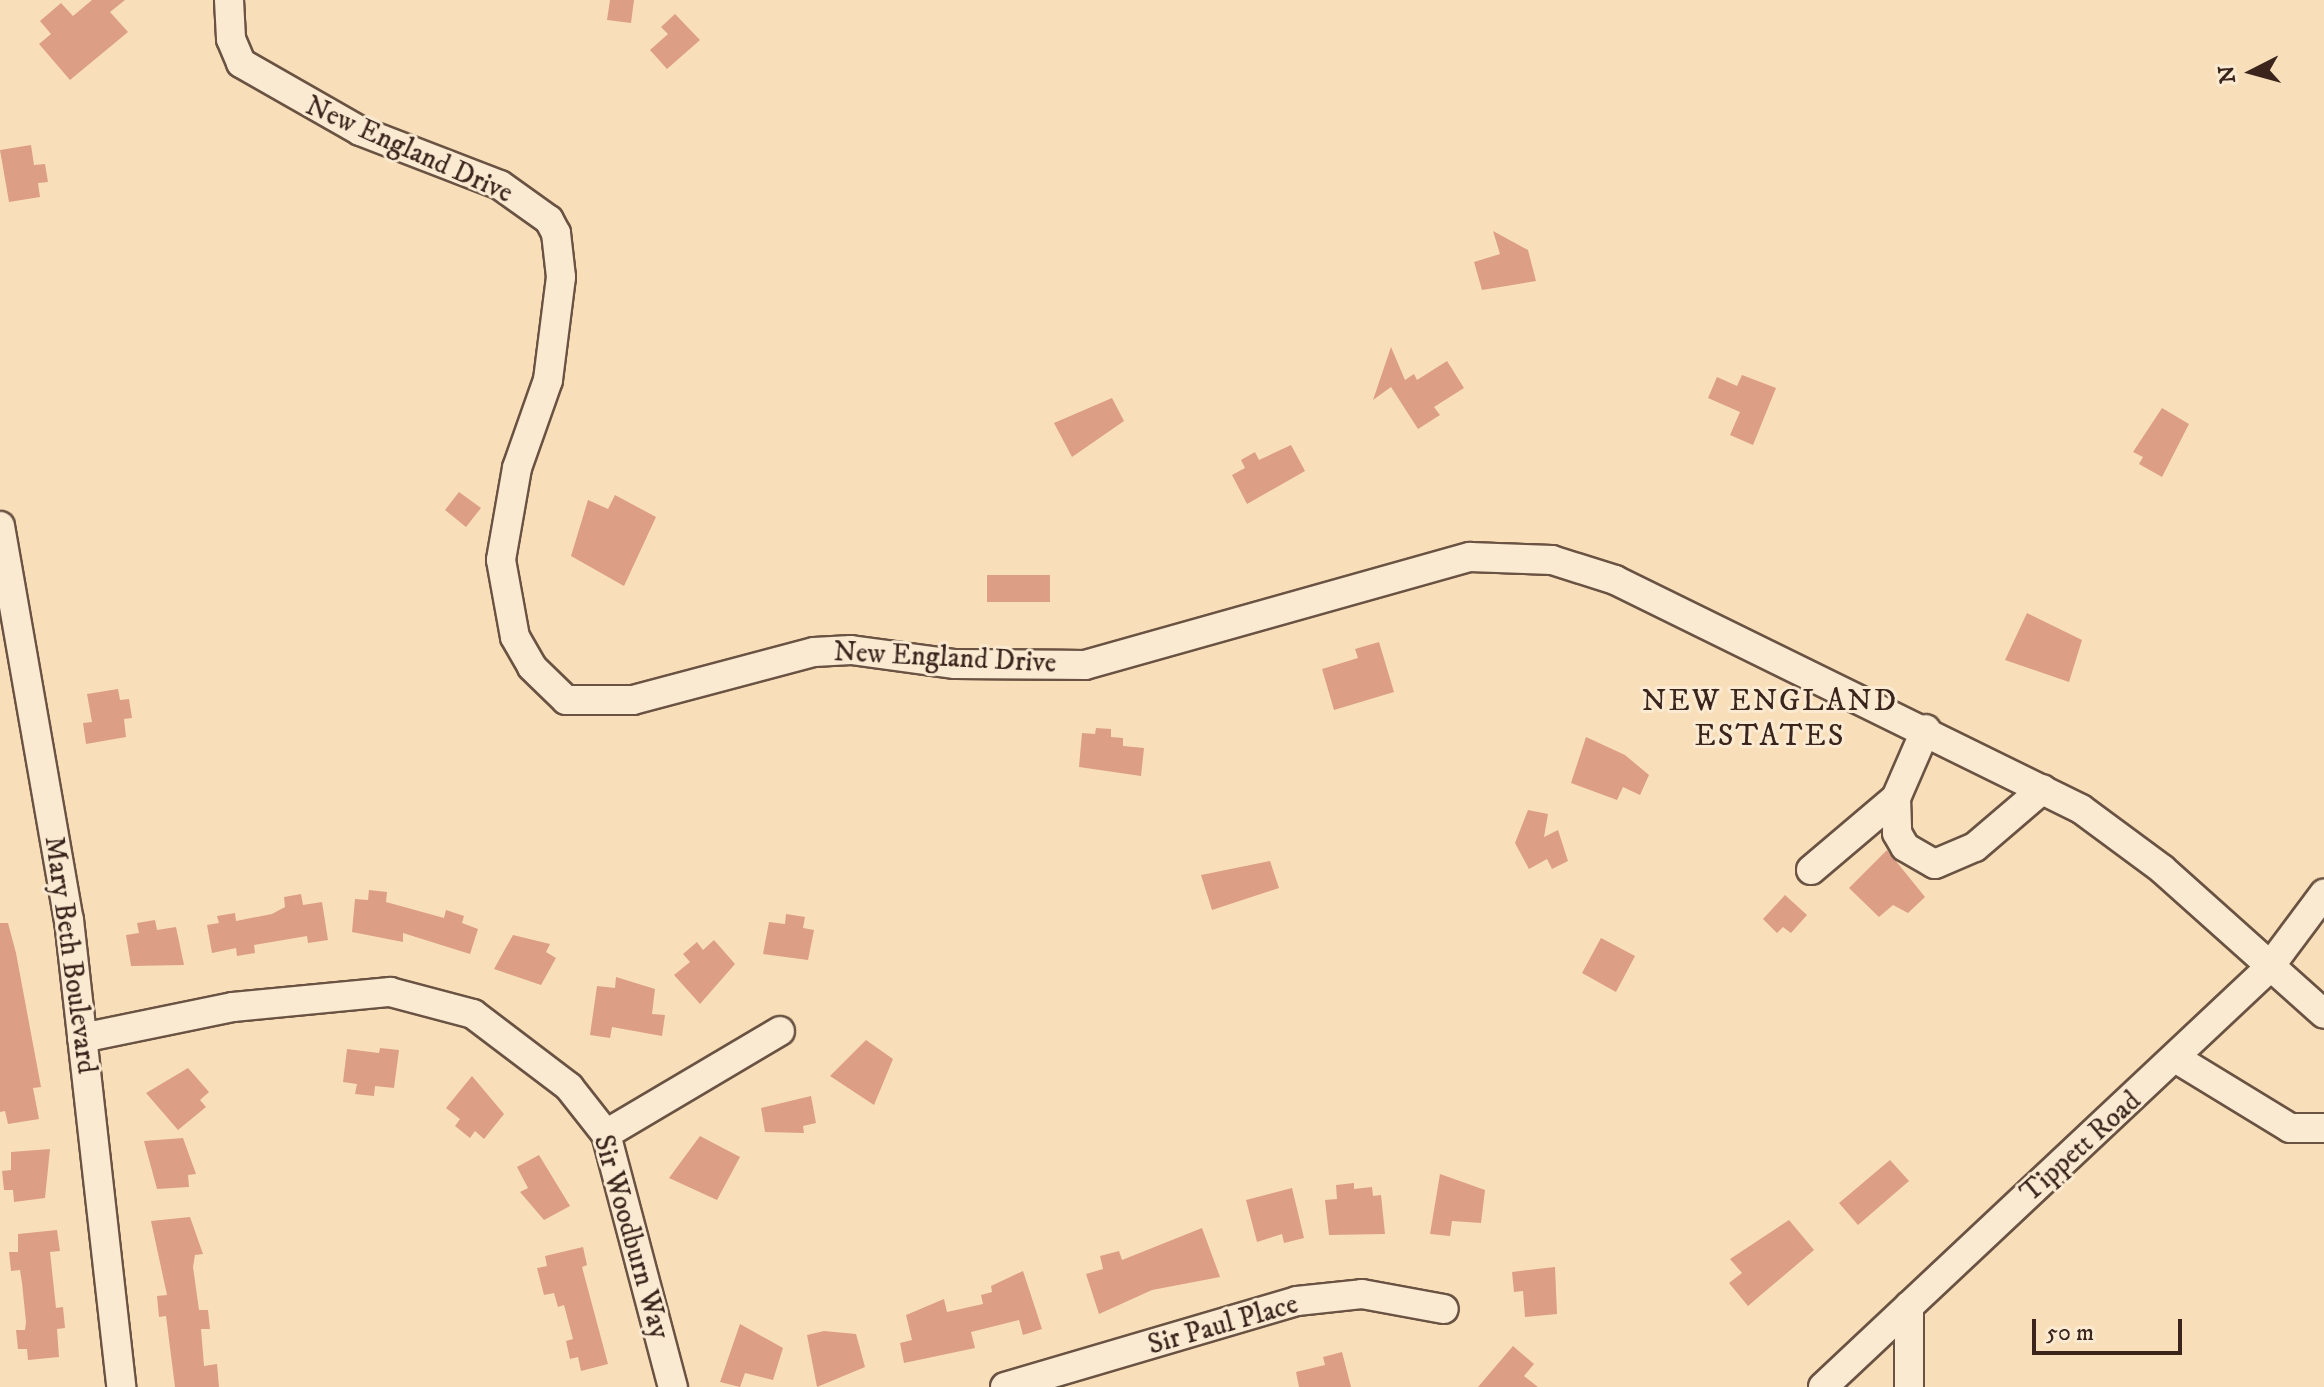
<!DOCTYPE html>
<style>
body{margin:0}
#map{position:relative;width:2324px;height:1387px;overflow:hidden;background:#f9dfb9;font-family:"IM FELL DW Pica",serif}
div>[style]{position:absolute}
.building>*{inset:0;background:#dc9e85}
.roads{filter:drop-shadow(2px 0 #6a5343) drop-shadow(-2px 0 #6a5343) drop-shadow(0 2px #6a5343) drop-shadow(0 -2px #6a5343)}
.minor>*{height:28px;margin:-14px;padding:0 14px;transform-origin:14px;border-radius:14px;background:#fbead2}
span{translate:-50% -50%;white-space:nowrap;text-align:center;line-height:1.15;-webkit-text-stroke:6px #fbead2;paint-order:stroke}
.street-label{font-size:28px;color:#3a241c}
.neighbourhood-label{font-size:30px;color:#3a241c;letter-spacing:2px}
.north{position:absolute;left:2212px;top:32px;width:80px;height:80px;-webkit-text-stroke:6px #fbead2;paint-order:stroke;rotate:264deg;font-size:22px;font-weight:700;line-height:32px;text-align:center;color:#3a241c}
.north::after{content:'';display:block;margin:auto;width:28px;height:36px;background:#3a241c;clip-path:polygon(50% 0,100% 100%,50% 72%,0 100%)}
.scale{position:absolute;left:2032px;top:1319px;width:150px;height:36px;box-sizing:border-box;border:4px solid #3a241c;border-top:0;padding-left:10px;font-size:24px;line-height:28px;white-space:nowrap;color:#3a241c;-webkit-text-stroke:6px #fbead2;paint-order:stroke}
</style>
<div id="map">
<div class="building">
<div style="clip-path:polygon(92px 0,125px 0,110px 12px,128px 32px,70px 80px,39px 44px,51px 34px,40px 21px,61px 3px,73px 16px)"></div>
<div style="clip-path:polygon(610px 0,634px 0,631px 23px,607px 20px)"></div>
<div style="clip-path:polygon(675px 14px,700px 40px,667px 69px,650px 50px,668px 34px,661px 27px)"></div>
<div style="clip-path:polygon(31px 145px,34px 165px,45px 164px,48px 182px,38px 183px,40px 197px,9px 202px,0 150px)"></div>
<div style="clip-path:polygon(1493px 231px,1528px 250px,1536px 281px,1482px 290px,1474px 262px,1500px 254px)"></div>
<div style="clip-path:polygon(1391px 347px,1405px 380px,1414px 374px,1417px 380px,1447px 361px,1464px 388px,1434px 407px,1440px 415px,1418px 429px,1391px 387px,1373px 400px)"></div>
<div style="clip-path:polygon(1742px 375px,1776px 388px,1753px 445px,1730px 435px,1740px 412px,1708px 398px,1717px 377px,1737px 386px)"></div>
<div style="clip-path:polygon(1112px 398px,1124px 421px,1072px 457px,1054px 423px)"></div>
<div style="clip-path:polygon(2162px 408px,2189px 424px,2162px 477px,2139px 464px,2143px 457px,2133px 452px)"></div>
<div style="clip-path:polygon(1291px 445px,1305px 471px,1247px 504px,1232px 475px,1245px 468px,1241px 460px,1255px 452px,1259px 460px)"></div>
<div style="clip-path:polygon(459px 492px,481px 508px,466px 527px,445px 510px)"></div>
<div style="clip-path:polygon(615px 495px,656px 517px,624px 586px,571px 556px,588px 500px,608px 509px)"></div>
<div style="clip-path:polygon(987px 575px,1050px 575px,1050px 602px,987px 602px)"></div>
<div style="clip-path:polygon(2027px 613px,2082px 640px,2069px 682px,2005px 660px)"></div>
<div style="clip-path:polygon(1379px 642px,1394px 692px,1334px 710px,1322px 669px,1358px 658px,1355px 649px)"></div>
<div style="clip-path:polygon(118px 689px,120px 700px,129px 699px,132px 718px,124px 719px,126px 737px,86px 744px,83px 723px,92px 722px,87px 694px)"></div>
<div style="clip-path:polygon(1096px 728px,1111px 729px,1111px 737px,1123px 738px,1123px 746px,1144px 748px,1141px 776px,1079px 767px,1082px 733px,1095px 734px)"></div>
<div style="clip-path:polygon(1586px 737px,1625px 755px,1649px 775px,1640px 795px,1623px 787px,1617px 800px,1571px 783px)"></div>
<div style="clip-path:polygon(1528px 810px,1548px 814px,1544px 837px,1558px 830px,1568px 861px,1552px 869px,1547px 859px,1529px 869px,1515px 843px)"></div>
<div style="clip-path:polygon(1887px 850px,1925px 897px,1908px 913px,1893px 905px,1879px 917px,1849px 888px)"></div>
<div style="clip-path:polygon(1270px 861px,1279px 888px,1212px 910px,1201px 875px)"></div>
<div style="clip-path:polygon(369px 890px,387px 892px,386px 902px,444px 918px,446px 910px,464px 916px,462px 923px,478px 929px,470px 954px,403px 933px,403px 942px,352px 932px,355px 899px,368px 900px)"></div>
<div style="clip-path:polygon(301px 894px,303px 905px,322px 902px,328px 940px,308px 943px,307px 936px,254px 945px,255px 953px,237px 956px,236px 948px,212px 953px,207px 925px,219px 923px,217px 916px,235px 913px,236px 921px,272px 914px,285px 907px,284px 897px)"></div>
<div style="clip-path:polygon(1785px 895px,1807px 915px,1791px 933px,1783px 927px,1777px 933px,1763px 919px)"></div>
<div style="clip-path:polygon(786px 914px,805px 917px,803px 928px,814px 930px,808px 960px,763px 954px,769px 922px,785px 924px)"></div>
<div style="clip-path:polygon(155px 920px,157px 930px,176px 927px,184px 965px,131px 966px,126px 935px,139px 933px,137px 923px)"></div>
<div style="clip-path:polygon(0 923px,8px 923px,16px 953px,41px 1087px,33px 1088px,39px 1119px,8px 1124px,5px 1111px,0 1112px)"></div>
<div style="clip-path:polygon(513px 935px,550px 944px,546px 952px,556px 958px,541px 985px,494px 969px)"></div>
<div style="clip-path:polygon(1601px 938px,1635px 956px,1616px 992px,1582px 973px)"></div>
<div style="clip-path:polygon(714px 940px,735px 964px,700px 1004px,674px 975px,690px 962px,683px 954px,697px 942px,703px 950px)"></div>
<div style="clip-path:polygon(616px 977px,655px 989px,652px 1014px,665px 1015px,662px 1036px,612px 1027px,610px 1038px,590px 1035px,597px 986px,615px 988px)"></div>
<div style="clip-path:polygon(866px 1040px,893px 1059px,874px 1105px,830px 1076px)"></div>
<div style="clip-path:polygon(380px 1048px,399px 1050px,394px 1088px,375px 1086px,374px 1096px,355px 1094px,357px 1084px,343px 1082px,347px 1049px,379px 1053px)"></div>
<div style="clip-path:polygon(188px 1068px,209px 1092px,200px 1100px,206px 1107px,178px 1130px,146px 1093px)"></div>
<div style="clip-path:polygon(472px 1076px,504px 1114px,484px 1139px,475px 1131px,470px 1138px,455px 1126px,460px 1119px,446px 1108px)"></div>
<div style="clip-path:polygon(811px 1096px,816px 1123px,803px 1126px,804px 1133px,765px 1132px,761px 1108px)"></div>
<div style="clip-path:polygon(700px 1136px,740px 1157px,717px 1200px,669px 1178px)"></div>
<div style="clip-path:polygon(183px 1138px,196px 1174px,188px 1175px,189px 1187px,157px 1189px,144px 1141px)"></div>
<div style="clip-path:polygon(50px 1149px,45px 1198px,14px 1202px,13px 1190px,4px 1190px,2px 1171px,11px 1170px,11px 1152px)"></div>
<div style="clip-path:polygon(539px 1155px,570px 1206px,544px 1220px,520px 1192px,528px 1188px,517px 1167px)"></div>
<div style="clip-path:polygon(1890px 1160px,1909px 1181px,1858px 1225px,1839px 1203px)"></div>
<div style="clip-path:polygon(1440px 1174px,1485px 1190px,1481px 1223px,1452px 1221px,1450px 1236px,1430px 1234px)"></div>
<div style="clip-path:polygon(1354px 1183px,1354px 1189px,1372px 1187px,1373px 1196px,1381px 1195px,1385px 1234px,1329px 1235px,1325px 1200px,1337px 1199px,1336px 1185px)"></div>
<div style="clip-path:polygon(1292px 1188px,1304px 1238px,1284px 1243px,1282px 1234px,1257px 1242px,1246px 1200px)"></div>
<div style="clip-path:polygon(190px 1217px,203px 1254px,195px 1255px,193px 1267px,199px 1310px,208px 1310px,210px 1329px,201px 1329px,204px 1366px,217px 1364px,219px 1387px,175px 1387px,166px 1316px,159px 1317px,157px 1296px,167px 1295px,151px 1221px)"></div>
<div style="clip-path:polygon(1789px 1220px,1814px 1250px,1748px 1306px,1729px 1283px,1742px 1273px,1730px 1259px)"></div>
<div style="clip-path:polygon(1202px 1228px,1220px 1277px,1152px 1290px,1099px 1314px,1086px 1274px,1103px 1269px,1100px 1256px,1119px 1251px,1122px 1260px)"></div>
<div style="clip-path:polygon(57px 1230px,60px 1251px,50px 1252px,56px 1308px,63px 1307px,65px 1328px,57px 1329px,59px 1357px,28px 1360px,27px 1349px,18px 1349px,16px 1330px,25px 1330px,26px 1322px,22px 1283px,20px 1270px,11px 1271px,9px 1252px,18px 1252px,18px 1234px)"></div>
<div style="clip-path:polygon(583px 1247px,587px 1265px,582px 1267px,608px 1364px,581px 1371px,578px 1357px,570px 1359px,566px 1341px,573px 1339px,564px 1305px,558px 1307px,554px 1293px,544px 1295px,537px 1268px,547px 1266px,545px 1256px)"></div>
<div style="clip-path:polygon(1555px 1267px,1557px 1314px,1525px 1317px,1523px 1291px,1514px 1292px,1512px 1272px)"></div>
<div style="clip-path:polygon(1023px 1271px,1042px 1329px,1023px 1335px,1019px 1320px,971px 1332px,975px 1348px,904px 1363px,900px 1343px,912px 1340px,906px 1315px,944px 1299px,947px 1312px,983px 1304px,981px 1295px,992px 1292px,991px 1286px)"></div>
<div style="clip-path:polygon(740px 1324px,783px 1348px,773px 1380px,745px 1373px,740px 1387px,720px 1382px)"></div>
<div style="clip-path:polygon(824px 1331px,856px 1334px,865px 1367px,817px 1387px,807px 1335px)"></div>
<div style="clip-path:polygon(1513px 1346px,1534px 1364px,1524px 1376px,1538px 1387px,1478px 1387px)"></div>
<div style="clip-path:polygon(1342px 1352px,1351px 1387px,1299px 1387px,1296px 1372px,1325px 1365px,1323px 1357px)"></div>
</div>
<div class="roads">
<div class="minor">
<div style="left:229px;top:0;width:39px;rotate:87deg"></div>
<div style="left:231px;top:39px;width:26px;rotate:67deg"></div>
<div style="left:241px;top:63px;width:137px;rotate:29.7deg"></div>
<div style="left:360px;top:131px;width:150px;rotate:21.1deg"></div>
<div style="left:500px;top:185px;width:60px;rotate:35.5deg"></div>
<div style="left:549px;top:220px;width:15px;rotate:62deg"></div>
<div style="left:556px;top:233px;width:44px;rotate:83.5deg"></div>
<div style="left:561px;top:277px;width:104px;rotate:97.2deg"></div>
<div style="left:548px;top:380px;width:93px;rotate:109.4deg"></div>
<div style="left:517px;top:468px;width:93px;rotate:99.9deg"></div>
<div style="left:501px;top:560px;width:78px;rotate:79.7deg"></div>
<div style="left:515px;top:637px;width:34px;rotate:60deg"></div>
<div style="left:532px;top:667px;width:47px;rotate:44.1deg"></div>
<div style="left:566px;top:700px;width:67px"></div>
<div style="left:633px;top:700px;width:187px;rotate:-14.9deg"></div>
<div style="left:814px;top:652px;width:37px;rotate:-3deg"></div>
<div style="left:851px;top:650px;width:105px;rotate:7.7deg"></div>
<div style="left:955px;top:664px;width:130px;rotate:0.4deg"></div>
<div style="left:1085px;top:665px;width:400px;rotate:-15.7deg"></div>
<div style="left:1470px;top:557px;width:82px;rotate:2.1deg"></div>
<div style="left:1552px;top:560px;width:66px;rotate:17.6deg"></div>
<div style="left:1615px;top:580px;width:519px;rotate:26.17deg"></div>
<div style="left:2081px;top:809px;width:101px;rotate:36.5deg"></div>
<div style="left:2162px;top:869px;width:217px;rotate:41.8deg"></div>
<div style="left:0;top:526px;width:400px;rotate:80.1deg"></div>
<div style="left:69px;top:920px;width:470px;rotate:83.6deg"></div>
<div style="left:1896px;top:798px;width:35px;rotate:88deg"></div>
<div style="left:1897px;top:833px;width:16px;rotate:60deg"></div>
<div style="left:1905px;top:847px;width:34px;rotate:30deg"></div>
<div style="left:1935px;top:864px;width:43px;rotate:-23deg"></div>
<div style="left:1975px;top:847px;width:89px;rotate:-40.5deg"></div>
<div style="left:1811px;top:870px;width:111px;rotate:-40.3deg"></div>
<div style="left:1896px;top:798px;width:75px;rotate:-66.5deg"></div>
<div style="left:82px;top:1038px;width:154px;rotate:-11.6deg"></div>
<div style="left:233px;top:1007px;width:158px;rotate:-5.5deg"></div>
<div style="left:390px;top:992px;width:86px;rotate:14.8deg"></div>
<div style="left:473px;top:1014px;width:121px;rotate:37.2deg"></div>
<div style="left:569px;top:1087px;width:60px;rotate:51.8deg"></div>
<div style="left:606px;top:1134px;width:262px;rotate:75.2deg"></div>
<div style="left:2177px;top:1059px;width:132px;rotate:31.4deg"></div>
<div style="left:2290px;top:1128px;width:34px"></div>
<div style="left:606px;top:1134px;width:202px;rotate:-30.6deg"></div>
<div style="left:1005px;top:1387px;width:304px;rotate:-16.4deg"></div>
<div style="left:1297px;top:1301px;width:65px;rotate:-6.1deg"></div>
<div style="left:1362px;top:1294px;width:83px;rotate:10.4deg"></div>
<div style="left:1823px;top:1387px;width:611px;rotate:-43.21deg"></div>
<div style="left:2268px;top:969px;width:94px;rotate:-53.3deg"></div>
<div style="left:1909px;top:1387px;width:81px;rotate:-90deg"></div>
</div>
</div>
<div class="street-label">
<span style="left:409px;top:150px;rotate:24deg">New England Drive</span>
<span style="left:945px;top:658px;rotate:3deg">New England Drive</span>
<span style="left:70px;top:955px;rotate:82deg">Mary Beth Boulevard</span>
<span style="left:2081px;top:1147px;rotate:-42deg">Tippett Road</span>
<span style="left:631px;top:1237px;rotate:74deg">Sir Woodburn Way</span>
<span style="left:1223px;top:1325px;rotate:-16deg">Sir Paul Place</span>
</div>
<div class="neighbourhood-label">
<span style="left:1770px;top:719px">NEW ENGLAND<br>ESTATES</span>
</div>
<div class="north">N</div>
<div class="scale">50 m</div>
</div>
